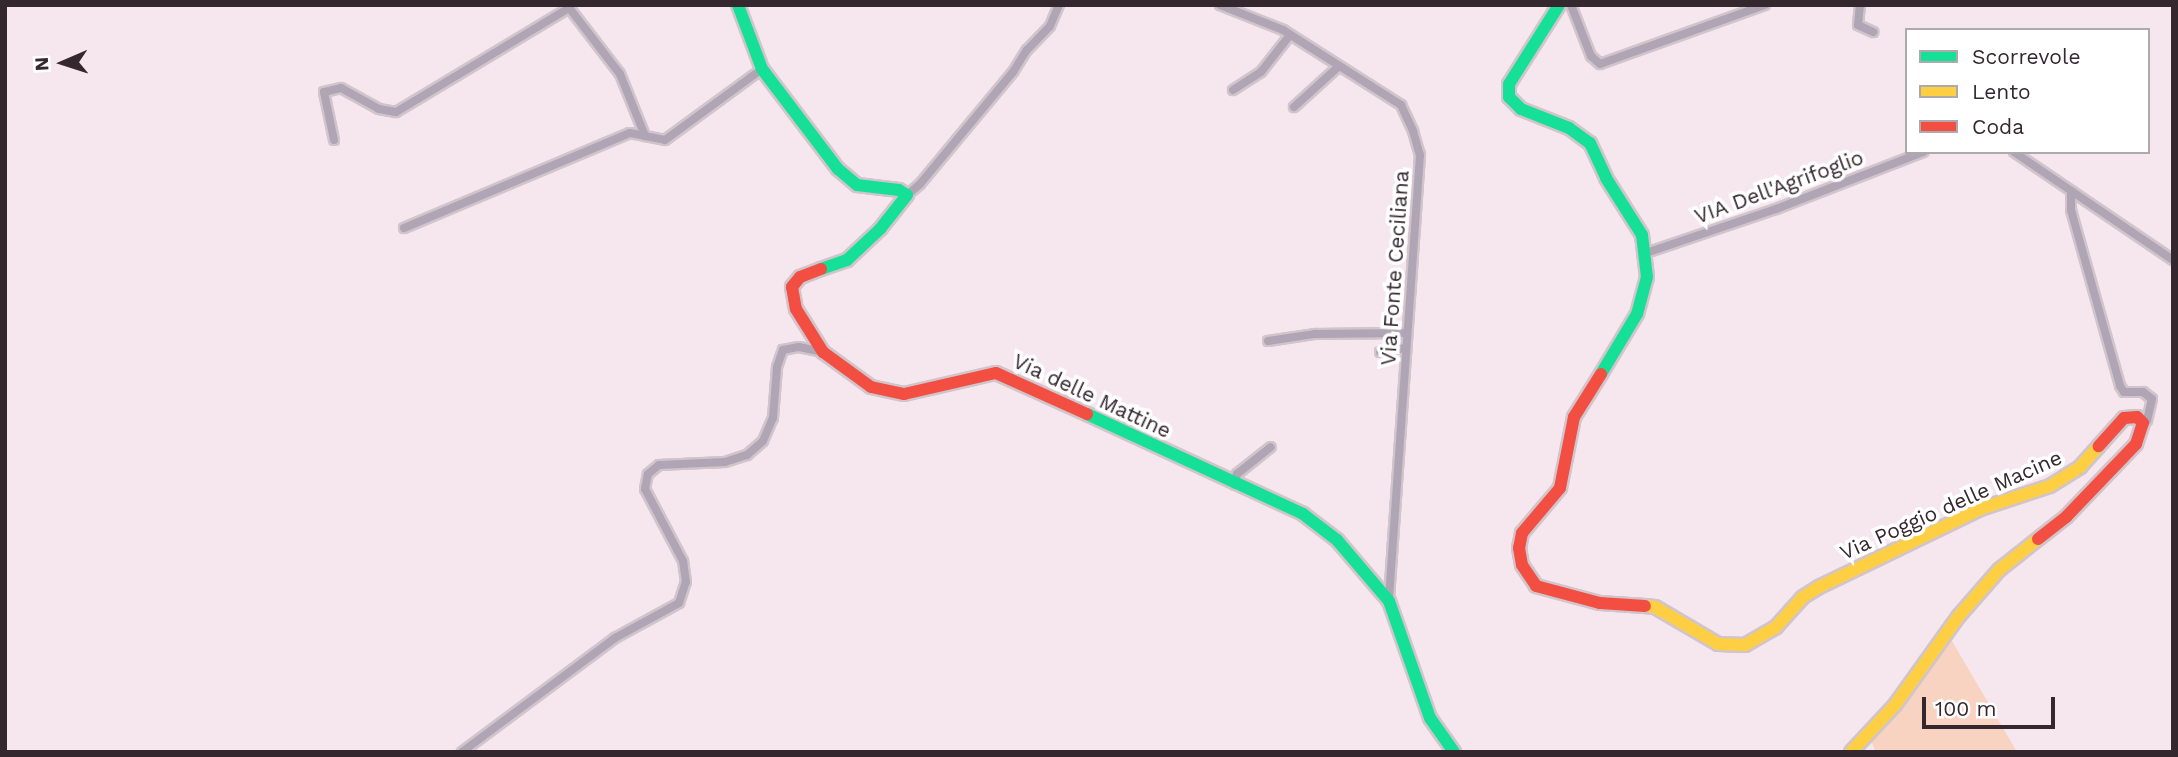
<!DOCTYPE html>
<style>
body{margin:0}
#map{position:relative;width:2178px;height:757px;overflow:hidden;background:#f6e6ee;font-family:"Work Sans",sans-serif}
div>[style]{position:absolute}
.green>*{inset:0;background:#f9d3c1}
.roads{filter:drop-shadow(2px 0 #d1c5cb) drop-shadow(-2px 0 #d1c5cb) drop-shadow(0 2px #d1c5cb) drop-shadow(0 -2px #d1c5cb)}
.street>*{height:8px;margin:-4px;padding:0 4px;transform-origin:4px;border-radius:4px;background:#b0a5b4}
.fast>*{height:12px;margin:-6px;padding:0 6px;transform-origin:6px;border-radius:6px;background:#16e098}
.slow>*{height:12px;margin:-6px;padding:0 6px;transform-origin:6px;border-radius:6px;background:#ffcf43}
.jam>*{height:12px;margin:-6px;padding:0 6px;transform-origin:6px;border-radius:6px;background:#f24e42}
span{translate:-50% -50%;white-space:nowrap;text-align:center;line-height:1.15;-webkit-text-stroke:7px #fff;paint-order:stroke}
.street-label{font-size:21px;color:#34272e}
.frame{position:absolute;inset:0;border:7px solid #34272e;pointer-events:none}
.legend{position:absolute;left:1905px;top:28px;width:245px;height:126px;box-sizing:border-box;background:#fff;border:2px solid #aea9ab;margin:0;padding:9px 12px;list-style:none;font-size:21px;color:#34272e}
.legend li{display:flex;align-items:center;gap:14px;height:35px}
.legend b{width:35px;border:2px solid #aea9ab}
.north{position:absolute;left:28px;top:28px;width:70px;height:70px;-webkit-text-stroke:5px #fff;paint-order:stroke;rotate:267deg;font-size:19px;font-weight:700;line-height:28px;text-align:center;color:#34272e}
.north::after{content:'';display:block;margin:auto;width:24px;height:32px;background:#34272e;clip-path:polygon(50% 0,100% 100%,50% 72%,0 100%)}
.scale{position:absolute;left:1922px;top:697px;width:133px;height:32px;box-sizing:border-box;border:4px solid #34272e;border-top:0;padding-left:9px;font-size:21px;line-height:24px;white-space:nowrap;color:#34272e;-webkit-text-stroke:5px #fff;paint-order:stroke}
</style>
<div id="map">
<div class="green">
<div style="clip-path:polygon(1952px 641px,2017px 752px,1876px 752px,1871px 741px,1941px 645px)"></div>
</div>
<div class="roads">
<div class="street">
<div style="left:567px;top:5px;width:87px;rotate:52.5deg"></div>
<div style="left:620px;top:74px;width:67px;rotate:68deg"></div>
<div style="left:645px;top:136px;width:20px;rotate:11deg"></div>
<div style="left:665px;top:140px;width:120px;rotate:-36.2deg"></div>
<div style="left:1220px;top:5px;width:68px;rotate:21.6deg"></div>
<div style="left:1283px;top:30px;width:140px;rotate:32.4deg"></div>
<div style="left:1401px;top:105px;width:29px;rotate:65deg"></div>
<div style="left:1413px;top:131px;width:25px;rotate:74deg"></div>
<div style="left:1420px;top:155px;width:447px;rotate:94deg"></div>
<div style="left:1571px;top:5px;width:55px;rotate:68.6deg"></div>
<div style="left:1591px;top:56px;width:12px;rotate:42deg"></div>
<div style="left:1600px;top:64px;width:175px;rotate:-19.7deg"></div>
<div style="left:1860px;top:5px;width:20px;rotate:96deg"></div>
<div style="left:1858px;top:25px;width:17px;rotate:25deg"></div>
<div style="left:1233px;top:90px;width:33px;rotate:-33deg"></div>
<div style="left:1261px;top:72px;width:47px;rotate:-51.9deg"></div>
<div style="left:1294px;top:107px;width:61px;rotate:-42.3deg"></div>
<div style="left:334px;top:140px;width:49px;rotate:-101.8deg"></div>
<div style="left:324px;top:92px;width:17px;rotate:-13deg"></div>
<div style="left:341px;top:88px;width:43px;rotate:28.9deg"></div>
<div style="left:379px;top:109px;width:17px;rotate:10deg"></div>
<div style="left:396px;top:112px;width:202px;rotate:-31deg"></div>
<div style="left:2014px;top:152px;width:192px;rotate:34.2deg"></div>
<div style="left:2071px;top:191px;width:19px;rotate:90deg"></div>
<div style="left:2071px;top:210px;width:183px;rotate:74.4deg"></div>
<div style="left:2120px;top:386px;width:7px;rotate:56deg"></div>
<div style="left:2124px;top:392px;width:19px"></div>
<div style="left:2143px;top:392px;width:11px;rotate:38deg"></div>
<div style="left:2152px;top:399px;width:22px;rotate:103deg"></div>
<div style="left:2147px;top:420px;width:5px;rotate:143deg"></div>
<div style="left:907px;top:195px;width:17px;rotate:-40deg"></div>
<div style="left:920px;top:184px;width:146px;rotate:-50.3deg"></div>
<div style="left:1013px;top:72px;width:26px;rotate:-58deg"></div>
<div style="left:1027px;top:50px;width:33px;rotate:-46deg"></div>
<div style="left:1050px;top:26px;width:23px;rotate:-67deg"></div>
<div style="left:404px;top:228px;width:245px;rotate:-22.8deg"></div>
<div style="left:630px;top:133px;width:15px;rotate:11deg"></div>
<div style="left:1646px;top:253px;width:137px;rotate:-18.7deg"></div>
<div style="left:1776px;top:209px;width:158px;rotate:-21.2deg"></div>
<div style="left:1268px;top:341px;width:48px;rotate:-8.5deg"></div>
<div style="left:1315px;top:334px;width:92px;rotate:-0.6deg"></div>
<div style="left:1380px;top:352px;width:26px;rotate:-9deg"></div>
<div style="left:1235px;top:485px;width:11px;rotate:-80deg"></div>
<div style="left:1237px;top:474px;width:43px;rotate:-38.5deg"></div>
<div style="left:462px;top:752px;width:191px;rotate:-36.7deg"></div>
<div style="left:615px;top:638px;width:73px;rotate:-28.7deg"></div>
<div style="left:679px;top:603px;width:22px;rotate:-72deg"></div>
<div style="left:686px;top:582px;width:21px;rotate:-98deg"></div>
<div style="left:683px;top:561px;width:81px;rotate:-117.8deg"></div>
<div style="left:645px;top:489px;width:15px;rotate:-79deg"></div>
<div style="left:648px;top:474px;width:14px;rotate:-39deg"></div>
<div style="left:659px;top:465px;width:66px;rotate:-2.6deg"></div>
<div style="left:725px;top:462px;width:23px;rotate:-18deg"></div>
<div style="left:747px;top:455px;width:21px;rotate:-41deg"></div>
<div style="left:763px;top:441px;width:25px;rotate:-67deg"></div>
<div style="left:773px;top:418px;width:51px;rotate:-85.5deg"></div>
<div style="left:777px;top:367px;width:18px;rotate:-71deg"></div>
<div style="left:783px;top:350px;width:16px;rotate:-11deg"></div>
<div style="left:799px;top:347px;width:25px;rotate:12deg"></div>
</div>
<div class="fast">
<div style="left:738px;top:5px;width:68px;rotate:69.4deg"></div>
<div style="left:762px;top:69px;width:126px;rotate:52.8deg"></div>
<div style="left:838px;top:169px;width:25px;rotate:40deg"></div>
<div style="left:857px;top:185px;width:42px;rotate:6.8deg"></div>
<div style="left:899px;top:190px;width:9px;rotate:32deg"></div>
<div style="left:907px;top:195px;width:43px;rotate:128.5deg"></div>
<div style="left:880px;top:229px;width:45px;rotate:136.8deg"></div>
<div style="left:847px;top:260px;width:28px;rotate:161deg"></div>
<div style="left:1559px;top:5px;width:93px;rotate:122.3deg"></div>
<div style="left:1509px;top:84px;width:13px;rotate:90deg"></div>
<div style="left:1509px;top:97px;width:17px;rotate:45deg"></div>
<div style="left:1521px;top:109px;width:52px;rotate:21.6deg"></div>
<div style="left:1569px;top:128px;width:26px;rotate:36deg"></div>
<div style="left:1590px;top:143px;width:38px;rotate:65deg"></div>
<div style="left:1606px;top:178px;width:67px;rotate:57.7deg"></div>
<div style="left:1642px;top:235px;width:42px;rotate:83.2deg"></div>
<div style="left:1647px;top:277px;width:38px;rotate:105deg"></div>
<div style="left:1637px;top:314px;width:70px;rotate:121deg"></div>
<div style="left:1087px;top:414px;width:238px;rotate:24.8deg"></div>
<div style="left:1303px;top:514px;width:43px;rotate:37.4deg"></div>
<div style="left:1337px;top:540px;width:80px;rotate:49.6deg"></div>
<div style="left:1389px;top:601px;width:124px;rotate:70.7deg"></div>
<div style="left:1430px;top:718px;width:42px;rotate:54.8deg"></div>
</div>
<div class="slow">
<div style="left:1645px;top:606px;width:10px;rotate:6deg"></div>
<div style="left:1655px;top:607px;width:73px;rotate:30.4deg"></div>
<div style="left:1718px;top:644px;width:27px;rotate:2deg"></div>
<div style="left:1745px;top:645px;width:36px;rotate:-30deg"></div>
<div style="left:1776px;top:627px;width:40px;rotate:-48deg"></div>
<div style="left:1803px;top:597px;width:19px;rotate:-32deg"></div>
<div style="left:1819px;top:587px;width:179px;rotate:-25.8deg"></div>
<div style="left:1980px;top:509px;width:74px;rotate:-18.2deg"></div>
<div style="left:2050px;top:486px;width:36px;rotate:-32deg"></div>
<div style="left:2080px;top:467px;width:28px;rotate:-48deg"></div>
<div style="left:1851px;top:752px;width:64px;rotate:-46.9deg"></div>
<div style="left:1895px;top:705px;width:108px;rotate:-54.4deg"></div>
<div style="left:1958px;top:617px;width:62px;rotate:-48.9deg"></div>
<div style="left:1999px;top:570px;width:50px;rotate:-38.5deg"></div>
</div>
<div class="jam">
<div style="left:821px;top:269px;width:22px;rotate:159deg"></div>
<div style="left:800px;top:277px;width:13px;rotate:129deg"></div>
<div style="left:792px;top:287px;width:22px;rotate:80deg"></div>
<div style="left:796px;top:309px;width:51px;rotate:57.9deg"></div>
<div style="left:823px;top:352px;width:59px;rotate:36.1deg"></div>
<div style="left:871px;top:387px;width:34px;rotate:12deg"></div>
<div style="left:904px;top:394px;width:94px;rotate:-12.9deg"></div>
<div style="left:996px;top:373px;width:100px;rotate:24.3deg"></div>
<div style="left:1601px;top:374px;width:51px;rotate:122.1deg"></div>
<div style="left:1574px;top:417px;width:72px;rotate:101.2deg"></div>
<div style="left:1560px;top:488px;width:59px;rotate:130.2deg"></div>
<div style="left:1522px;top:533px;width:15px;rotate:101deg"></div>
<div style="left:1519px;top:548px;width:17px;rotate:80deg"></div>
<div style="left:1522px;top:565px;width:25px;rotate:56deg"></div>
<div style="left:1536px;top:586px;width:66px;rotate:14.9deg"></div>
<div style="left:1600px;top:603px;width:45px;rotate:3.8deg"></div>
<div style="left:2038px;top:539px;width:36px;rotate:-38deg"></div>
<div style="left:2066px;top:517px;width:101px;rotate:-46.2deg"></div>
<div style="left:2136px;top:444px;width:22px;rotate:-72deg"></div>
<div style="left:2143px;top:423px;width:8px;rotate:-135deg"></div>
<div style="left:2137px;top:417px;width:13px;rotate:176deg"></div>
<div style="left:2124px;top:418px;width:38px;rotate:132deg"></div>
</div>
</div>
<div class="street-label">
<span style="left:1779px;top:187px;rotate:-20deg">VIA Dell'Agrifoglio</span>
<span style="left:1395px;top:268px;rotate:-86deg">Via Fonte Ceciliana</span>
<span style="left:1092px;top:396px;rotate:25deg">Via delle Mattine</span>
<span style="left:1951px;top:505px;rotate:-24deg">Via Poggio delle Macine</span>
</div>
<div class="frame"></div>
<ul class="legend">
<li><b style="height:9px;background:#16e098"></b>Scorrevole</li>
<li><b style="height:9px;background:#ffcf43"></b>Lento</li>
<li><b style="height:9px;background:#f24e42"></b>Coda</li>
</ul>
<div class="north">N</div>
<div class="scale">100 m</div>
</div>
